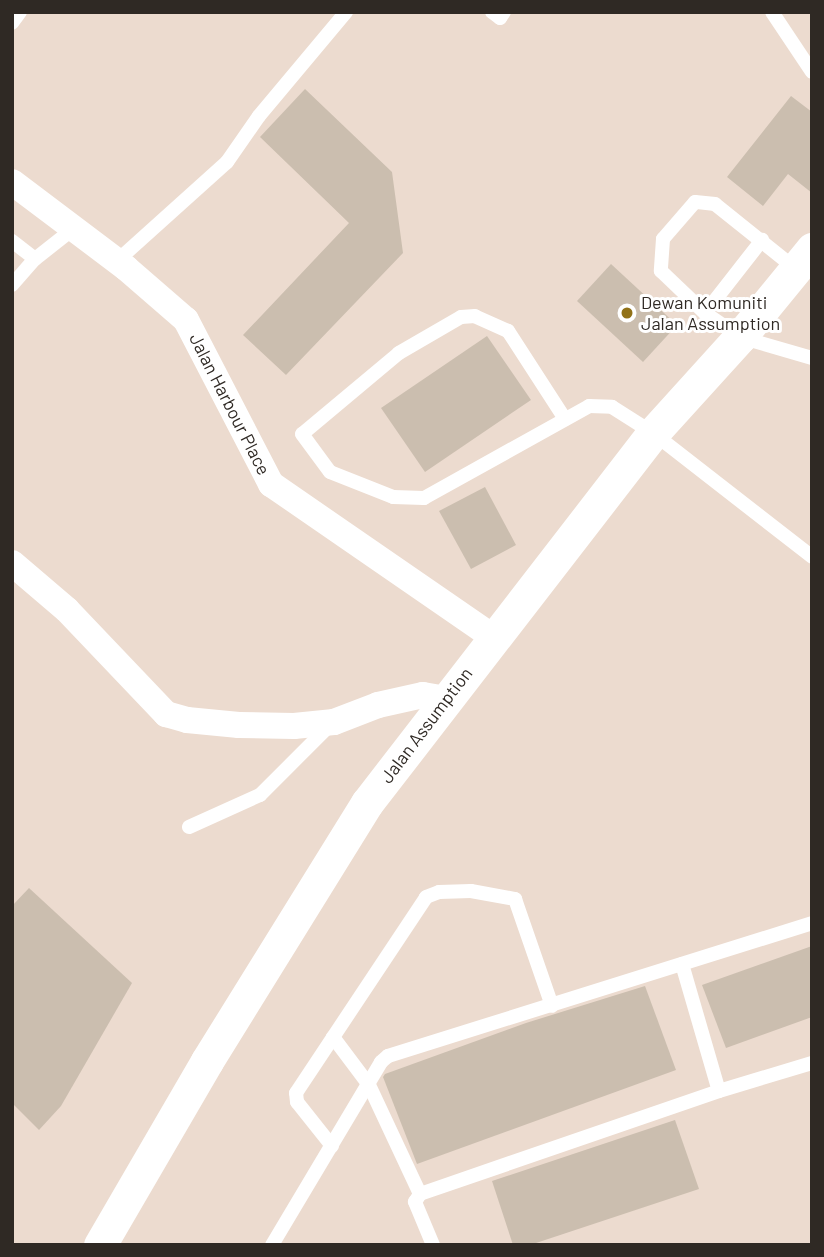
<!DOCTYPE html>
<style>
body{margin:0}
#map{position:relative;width:824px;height:1257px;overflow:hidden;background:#ecdbcf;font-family:Barlow,sans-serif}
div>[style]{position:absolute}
.building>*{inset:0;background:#cbbeaf}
.service>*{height:14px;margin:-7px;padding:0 7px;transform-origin:7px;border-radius:7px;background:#fff}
.minor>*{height:26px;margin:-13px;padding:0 13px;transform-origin:13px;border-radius:13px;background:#fff}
.tertiary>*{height:33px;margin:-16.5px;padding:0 16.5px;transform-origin:16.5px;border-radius:16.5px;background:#fff}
.dots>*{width:19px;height:19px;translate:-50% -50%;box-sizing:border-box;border:4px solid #fff;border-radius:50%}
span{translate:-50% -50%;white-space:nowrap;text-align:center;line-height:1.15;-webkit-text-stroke:6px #fff;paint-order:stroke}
.poi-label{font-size:18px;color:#2f2924}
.left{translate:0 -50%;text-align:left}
.street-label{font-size:18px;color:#2f2924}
.frame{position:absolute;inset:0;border:14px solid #2f2924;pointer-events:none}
</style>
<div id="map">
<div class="building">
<div style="clip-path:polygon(305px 89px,392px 172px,403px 253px,286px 375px,243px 335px,349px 223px,260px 137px)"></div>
<div style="clip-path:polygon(791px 96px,812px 112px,812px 193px,788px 174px,763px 206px,727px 177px)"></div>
<div style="clip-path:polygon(611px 264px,677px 325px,643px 362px,577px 301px)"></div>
<div style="clip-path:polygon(487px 336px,531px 400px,425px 472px,381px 408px)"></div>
<div style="clip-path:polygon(485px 487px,516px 545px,471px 569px,439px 511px)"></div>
<div style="clip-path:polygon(29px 888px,132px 983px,61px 1106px,39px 1130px,12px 1103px,12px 906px)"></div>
<div style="clip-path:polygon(812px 946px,812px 1017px,726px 1048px,702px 985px)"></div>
<div style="clip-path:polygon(645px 986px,676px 1070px,417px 1164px,383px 1077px,385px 1074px,526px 1023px)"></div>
<div style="clip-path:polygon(675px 1120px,699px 1189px,530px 1245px,513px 1245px,492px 1181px)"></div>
</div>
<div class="service">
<div style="left:492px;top:12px;width:10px;rotate:37deg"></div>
<div style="left:500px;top:18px;width:7px;rotate:-56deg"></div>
<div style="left:772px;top:12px;width:72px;rotate:56.3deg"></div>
<div style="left:12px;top:23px;width:14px;rotate:-54deg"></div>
<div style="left:12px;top:241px;width:29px;rotate:38deg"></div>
<div style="left:117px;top:261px;width:148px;rotate:-42deg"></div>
<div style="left:227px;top:162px;width:56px;rotate:-55.2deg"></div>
<div style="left:259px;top:116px;width:136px;rotate:-50.1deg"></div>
<div style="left:796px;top:269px;width:104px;rotate:-141.3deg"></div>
<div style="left:715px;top:204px;width:20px;rotate:-174deg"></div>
<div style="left:695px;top:202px;width:49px;rotate:130.9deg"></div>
<div style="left:663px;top:239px;width:32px;rotate:94deg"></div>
<div style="left:661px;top:271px;width:61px;rotate:43.7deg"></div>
<div style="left:705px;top:313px;width:42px;rotate:34.4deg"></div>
<div style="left:740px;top:337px;width:75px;rotate:16.3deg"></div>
<div style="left:12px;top:285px;width:35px;rotate:-49deg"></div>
<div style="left:35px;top:259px;width:48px;rotate:-38.3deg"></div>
<div style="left:705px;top:313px;width:93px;rotate:-52deg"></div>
<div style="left:565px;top:419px;width:105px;rotate:-122.9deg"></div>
<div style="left:508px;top:331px;width:36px;rotate:-156deg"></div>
<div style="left:475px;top:316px;width:14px;rotate:176deg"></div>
<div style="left:461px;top:317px;width:72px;rotate:149.9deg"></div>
<div style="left:399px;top:353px;width:126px;rotate:140.1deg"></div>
<div style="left:302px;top:434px;width:47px;rotate:53.6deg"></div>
<div style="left:330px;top:472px;width:68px;rotate:21.6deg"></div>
<div style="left:393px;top:497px;width:31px;rotate:2deg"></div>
<div style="left:424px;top:498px;width:189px;rotate:-29.1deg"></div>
<div style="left:589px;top:406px;width:23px;rotate:2deg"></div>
<div style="left:612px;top:407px;width:49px;rotate:32.4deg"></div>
<div style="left:653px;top:433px;width:202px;rotate:37.9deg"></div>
<div style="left:189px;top:827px;width:78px;rotate:-24.3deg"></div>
<div style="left:260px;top:795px;width:99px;rotate:-45deg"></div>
<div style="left:682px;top:964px;width:132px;rotate:73.8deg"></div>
<div style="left:333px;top:1037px;width:60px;rotate:53.1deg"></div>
<div style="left:369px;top:1085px;width:120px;rotate:64.9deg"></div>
<div style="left:332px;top:1146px;width:56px;rotate:-128.5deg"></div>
<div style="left:297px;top:1102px;width:9px;rotate:-96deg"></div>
<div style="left:296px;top:1093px;width:235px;rotate:-56.4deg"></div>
<div style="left:426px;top:897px;width:14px;rotate:-21deg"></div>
<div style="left:439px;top:892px;width:32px;rotate:-2deg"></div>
<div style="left:471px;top:891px;width:45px;rotate:10.3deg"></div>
<div style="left:515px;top:899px;width:113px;rotate:70.9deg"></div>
<div style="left:272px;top:1245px;width:213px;rotate:-59.2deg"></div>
<div style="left:381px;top:1062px;width:9px;rotate:-41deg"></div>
<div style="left:388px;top:1056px;width:444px;rotate:-17.4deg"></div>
<div style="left:433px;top:1245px;width:47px;rotate:-112.7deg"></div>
<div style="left:415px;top:1202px;width:9px;rotate:-58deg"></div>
<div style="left:420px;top:1194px;width:316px;rotate:-19deg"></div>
<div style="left:719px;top:1091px;width:97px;rotate:-16.8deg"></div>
</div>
<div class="minor">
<div style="left:12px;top:182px;width:143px;rotate:37deg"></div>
<div style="left:126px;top:268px;width:79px;rotate:40.9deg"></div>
<div style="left:186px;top:320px;width:185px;rotate:62.6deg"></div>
<div style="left:271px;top:484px;width:270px;rotate:34.6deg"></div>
<div style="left:12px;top:563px;width:72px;rotate:40.5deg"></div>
<div style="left:67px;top:610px;width:144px;rotate:46.4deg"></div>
<div style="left:166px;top:714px;width:22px;rotate:16deg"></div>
<div style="left:187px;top:720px;width:52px;rotate:5.5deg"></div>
<div style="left:239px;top:725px;width:55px;rotate:1deg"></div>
<div style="left:294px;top:726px;width:40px;rotate:-5.7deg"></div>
<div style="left:334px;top:722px;width:47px;rotate:-21.1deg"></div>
<div style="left:378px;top:705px;width:46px;rotate:-12.5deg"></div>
<div style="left:423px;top:695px;width:22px;rotate:10deg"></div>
</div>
<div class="tertiary">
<div style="left:100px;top:1245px;width:213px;rotate:-59.8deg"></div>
<div style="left:207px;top:1061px;width:304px;rotate:-58.2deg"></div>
<div style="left:367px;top:803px;width:468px;rotate:-52.3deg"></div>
<div style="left:653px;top:433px;width:130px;rotate:-47.8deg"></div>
<div style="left:740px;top:337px;width:114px;rotate:-50.7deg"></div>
</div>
<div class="dots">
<div style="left:627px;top:313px;background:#917117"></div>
</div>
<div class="poi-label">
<span class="left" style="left:641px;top:313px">Dewan Komuniti<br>Jalan Assumption</span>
</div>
<div class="street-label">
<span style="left:230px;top:404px;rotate:63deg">Jalan Harbour Place</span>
<span style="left:426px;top:725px;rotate:-53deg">Jalan Assumption</span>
</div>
<div class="frame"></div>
</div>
